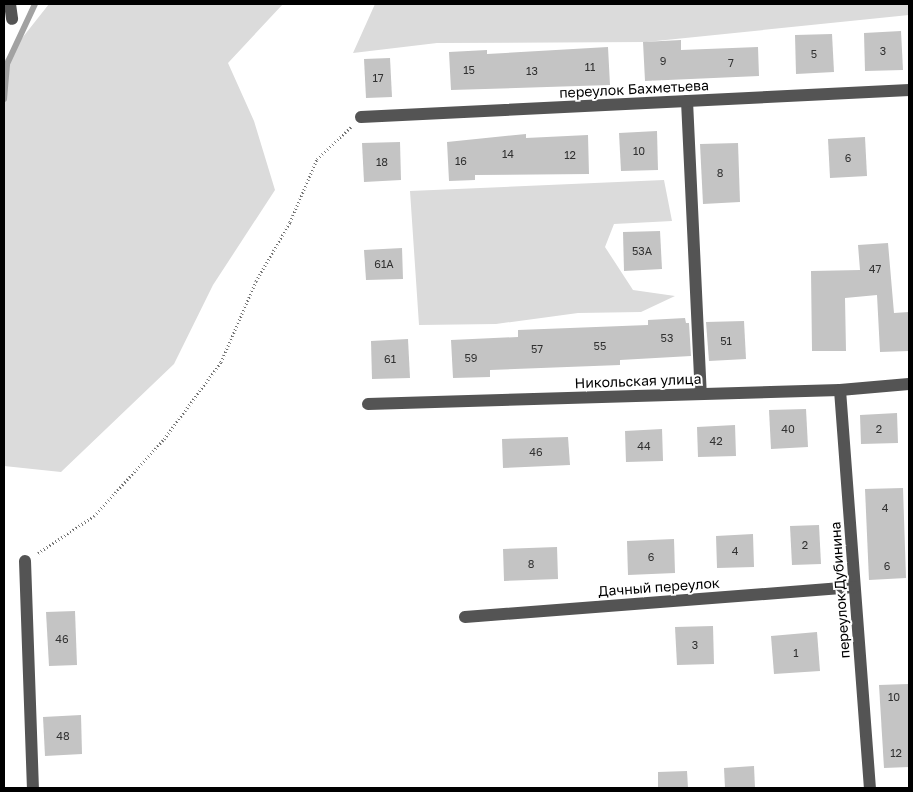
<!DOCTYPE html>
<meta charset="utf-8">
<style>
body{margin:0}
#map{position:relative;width:913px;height:792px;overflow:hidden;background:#fff;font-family:"Golos Text",sans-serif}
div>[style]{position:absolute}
.green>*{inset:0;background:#dbdbdb}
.stream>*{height:6px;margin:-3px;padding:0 3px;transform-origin:3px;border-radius:3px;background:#a2a2a2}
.building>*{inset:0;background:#c4c4c4}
.path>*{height:3px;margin-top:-1.5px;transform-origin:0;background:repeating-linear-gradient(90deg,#767676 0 1px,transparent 0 3.5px)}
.minor>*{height:12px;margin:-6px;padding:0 6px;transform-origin:6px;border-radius:6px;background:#545454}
span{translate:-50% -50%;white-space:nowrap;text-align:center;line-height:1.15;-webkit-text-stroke:4px #fff;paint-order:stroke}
.number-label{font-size:11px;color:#313131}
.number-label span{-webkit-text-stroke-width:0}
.street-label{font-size:14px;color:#000}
.frame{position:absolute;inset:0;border:5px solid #000;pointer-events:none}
</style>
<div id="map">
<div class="green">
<div style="clip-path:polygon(49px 4px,283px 4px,228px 63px,254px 121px,275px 190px,213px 285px,174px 364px,61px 472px,4px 466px,4px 61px)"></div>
<div style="clip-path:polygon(375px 4px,909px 4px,909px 15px,646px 42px,437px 43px,353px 53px)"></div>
<div style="clip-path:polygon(664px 180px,672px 221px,614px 224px,605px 247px,633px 290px,675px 296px,641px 312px,578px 313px,496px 324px,419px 325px,410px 191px)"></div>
</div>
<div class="stream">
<div style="left:4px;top:99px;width:35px;rotate:-85deg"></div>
<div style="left:7px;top:64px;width:66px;rotate:-65deg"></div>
</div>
<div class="building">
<div style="clip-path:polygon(901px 31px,903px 70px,865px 71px,864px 33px)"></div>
<div style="clip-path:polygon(832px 34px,834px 72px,796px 74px,795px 35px)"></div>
<div style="clip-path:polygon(681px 40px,681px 50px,758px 47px,759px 76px,645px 81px,643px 42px)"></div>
<div style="clip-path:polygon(608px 47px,610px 85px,451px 90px,449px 52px,487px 50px,487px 54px)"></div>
<div style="clip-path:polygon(390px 58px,392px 97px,366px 98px,364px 59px)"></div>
<div style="clip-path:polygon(657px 131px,658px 170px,621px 171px,619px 133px)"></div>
<div style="clip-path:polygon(526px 134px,526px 138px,588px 135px,589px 174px,475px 175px,475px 180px,449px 181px,447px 142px)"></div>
<div style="clip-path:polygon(865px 137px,867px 176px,830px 178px,828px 139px)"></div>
<div style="clip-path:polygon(400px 142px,401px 180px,364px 182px,362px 143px)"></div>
<div style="clip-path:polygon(738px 143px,740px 202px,703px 204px,700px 144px)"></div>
<div style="clip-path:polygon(660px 231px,662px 269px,624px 271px,623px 232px)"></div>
<div style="clip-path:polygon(888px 243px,894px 313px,909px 312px,909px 351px,880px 352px,877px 295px,845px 298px,846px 351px,812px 351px,811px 271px,860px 270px,858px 245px)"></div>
<div style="clip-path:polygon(402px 248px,403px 279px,366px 280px,364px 250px)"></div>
<div style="clip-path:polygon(685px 318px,686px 323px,689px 323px,691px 356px,620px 360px,620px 365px,490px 370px,490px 377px,453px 378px,451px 340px,518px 337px,518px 330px,648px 325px,648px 320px)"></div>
<div style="clip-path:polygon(744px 321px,746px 359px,709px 361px,706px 322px)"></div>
<div style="clip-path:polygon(408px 339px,410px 378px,372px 379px,371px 341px)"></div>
<div style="clip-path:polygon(806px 409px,808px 447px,771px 449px,769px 410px)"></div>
<div style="clip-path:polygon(897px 413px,898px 443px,861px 444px,860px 415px)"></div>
<div style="clip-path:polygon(735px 425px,736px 456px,698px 457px,697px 427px)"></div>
<div style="clip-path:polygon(662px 429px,663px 461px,626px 462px,625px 431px)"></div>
<div style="clip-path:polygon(568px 437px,570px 465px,503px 468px,502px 439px)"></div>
<div style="clip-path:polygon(903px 488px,906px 578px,869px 580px,865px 489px)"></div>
<div style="clip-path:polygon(819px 525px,821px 564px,792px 565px,790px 526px)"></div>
<div style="clip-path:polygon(753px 534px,754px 567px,717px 568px,716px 536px)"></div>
<div style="clip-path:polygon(674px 539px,675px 573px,628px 575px,627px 541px)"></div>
<div style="clip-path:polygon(557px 547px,558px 579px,504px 581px,503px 549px)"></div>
<div style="clip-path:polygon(75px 611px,77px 665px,49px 666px,46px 612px)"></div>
<div style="clip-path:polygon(713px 626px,714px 664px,677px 665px,675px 627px)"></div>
<div style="clip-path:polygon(817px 632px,820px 671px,774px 674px,771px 636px)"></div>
<div style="clip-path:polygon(909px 684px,909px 767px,884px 768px,879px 685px)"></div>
<div style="clip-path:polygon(81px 715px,82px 754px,45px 756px,43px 717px)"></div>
<div style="clip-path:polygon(754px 766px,755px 788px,725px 788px,724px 768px)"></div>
<div style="clip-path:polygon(687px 771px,688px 788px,658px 788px,658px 772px)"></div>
</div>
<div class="path">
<div style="left:38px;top:553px;width:67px;rotate:-33.5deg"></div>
<div style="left:94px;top:516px;width:104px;rotate:-47.7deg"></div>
<div style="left:164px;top:439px;width:96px;rotate:-53.5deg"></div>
<div style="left:221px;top:362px;width:88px;rotate:-66.6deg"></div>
<div style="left:256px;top:281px;width:68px;rotate:-60deg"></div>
<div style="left:290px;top:222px;width:69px;rotate:-66.8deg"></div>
<div style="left:317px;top:159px;width:47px;rotate:-43.3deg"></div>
</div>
<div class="minor">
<div style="left:10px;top:4px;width:15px;rotate:82deg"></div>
<div style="left:687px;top:101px;width:293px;rotate:87.3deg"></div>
<div style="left:361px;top:117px;width:549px;rotate:-2.82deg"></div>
<div style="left:840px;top:390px;width:399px;rotate:85.7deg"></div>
<div style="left:368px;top:404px;width:472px;rotate:-1.7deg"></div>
<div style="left:840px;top:390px;width:69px;rotate:-5deg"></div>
<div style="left:25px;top:561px;width:227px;rotate:88deg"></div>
<div style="left:465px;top:617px;width:390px;rotate:-4.4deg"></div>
</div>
<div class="number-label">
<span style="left:883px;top:51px">3</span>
<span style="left:814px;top:54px">5</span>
<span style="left:663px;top:61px">9</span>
<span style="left:731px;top:63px">7</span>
<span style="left:590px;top:67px">11</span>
<span style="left:469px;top:70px">15</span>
<span style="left:532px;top:71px">13</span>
<span style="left:378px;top:78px">17</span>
<span style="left:639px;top:151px">10</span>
<span style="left:508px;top:154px">14</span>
<span style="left:570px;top:155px">12</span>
<span style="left:848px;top:158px">6</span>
<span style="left:461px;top:161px">16</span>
<span style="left:382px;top:162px">18</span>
<span style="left:720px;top:173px">8</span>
<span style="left:642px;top:251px">53А</span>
<span style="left:384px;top:264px">61А</span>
<span style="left:875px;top:269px">47</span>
<span style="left:667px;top:338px">53</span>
<span style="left:726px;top:341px">51</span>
<span style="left:600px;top:346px">55</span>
<span style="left:537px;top:349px">57</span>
<span style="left:471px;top:358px">59</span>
<span style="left:390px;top:359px">61</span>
<span style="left:788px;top:429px">40</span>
<span style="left:879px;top:429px">2</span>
<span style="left:716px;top:441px">42</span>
<span style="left:644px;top:446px">44</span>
<span style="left:536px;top:452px">46</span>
<span style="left:885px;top:508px">4</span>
<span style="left:805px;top:545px">2</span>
<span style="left:735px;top:551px">4</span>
<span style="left:651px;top:557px">6</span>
<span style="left:531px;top:564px">8</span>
<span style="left:887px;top:566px">6</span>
<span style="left:62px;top:639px">46</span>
<span style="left:695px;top:645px">3</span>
<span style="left:796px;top:653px">1</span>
<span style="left:894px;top:697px">10</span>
<span style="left:63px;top:736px">48</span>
<span style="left:896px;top:753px">12</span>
</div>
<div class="street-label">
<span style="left:634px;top:89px;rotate:-3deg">переулок Бахметьева</span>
<span style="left:638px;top:381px;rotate:-2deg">Никольская улица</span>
<span style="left:659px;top:587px;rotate:-4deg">Дачный переулок</span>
<span style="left:840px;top:590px;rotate:-94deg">переулок Дубинина</span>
</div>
<div class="frame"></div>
</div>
